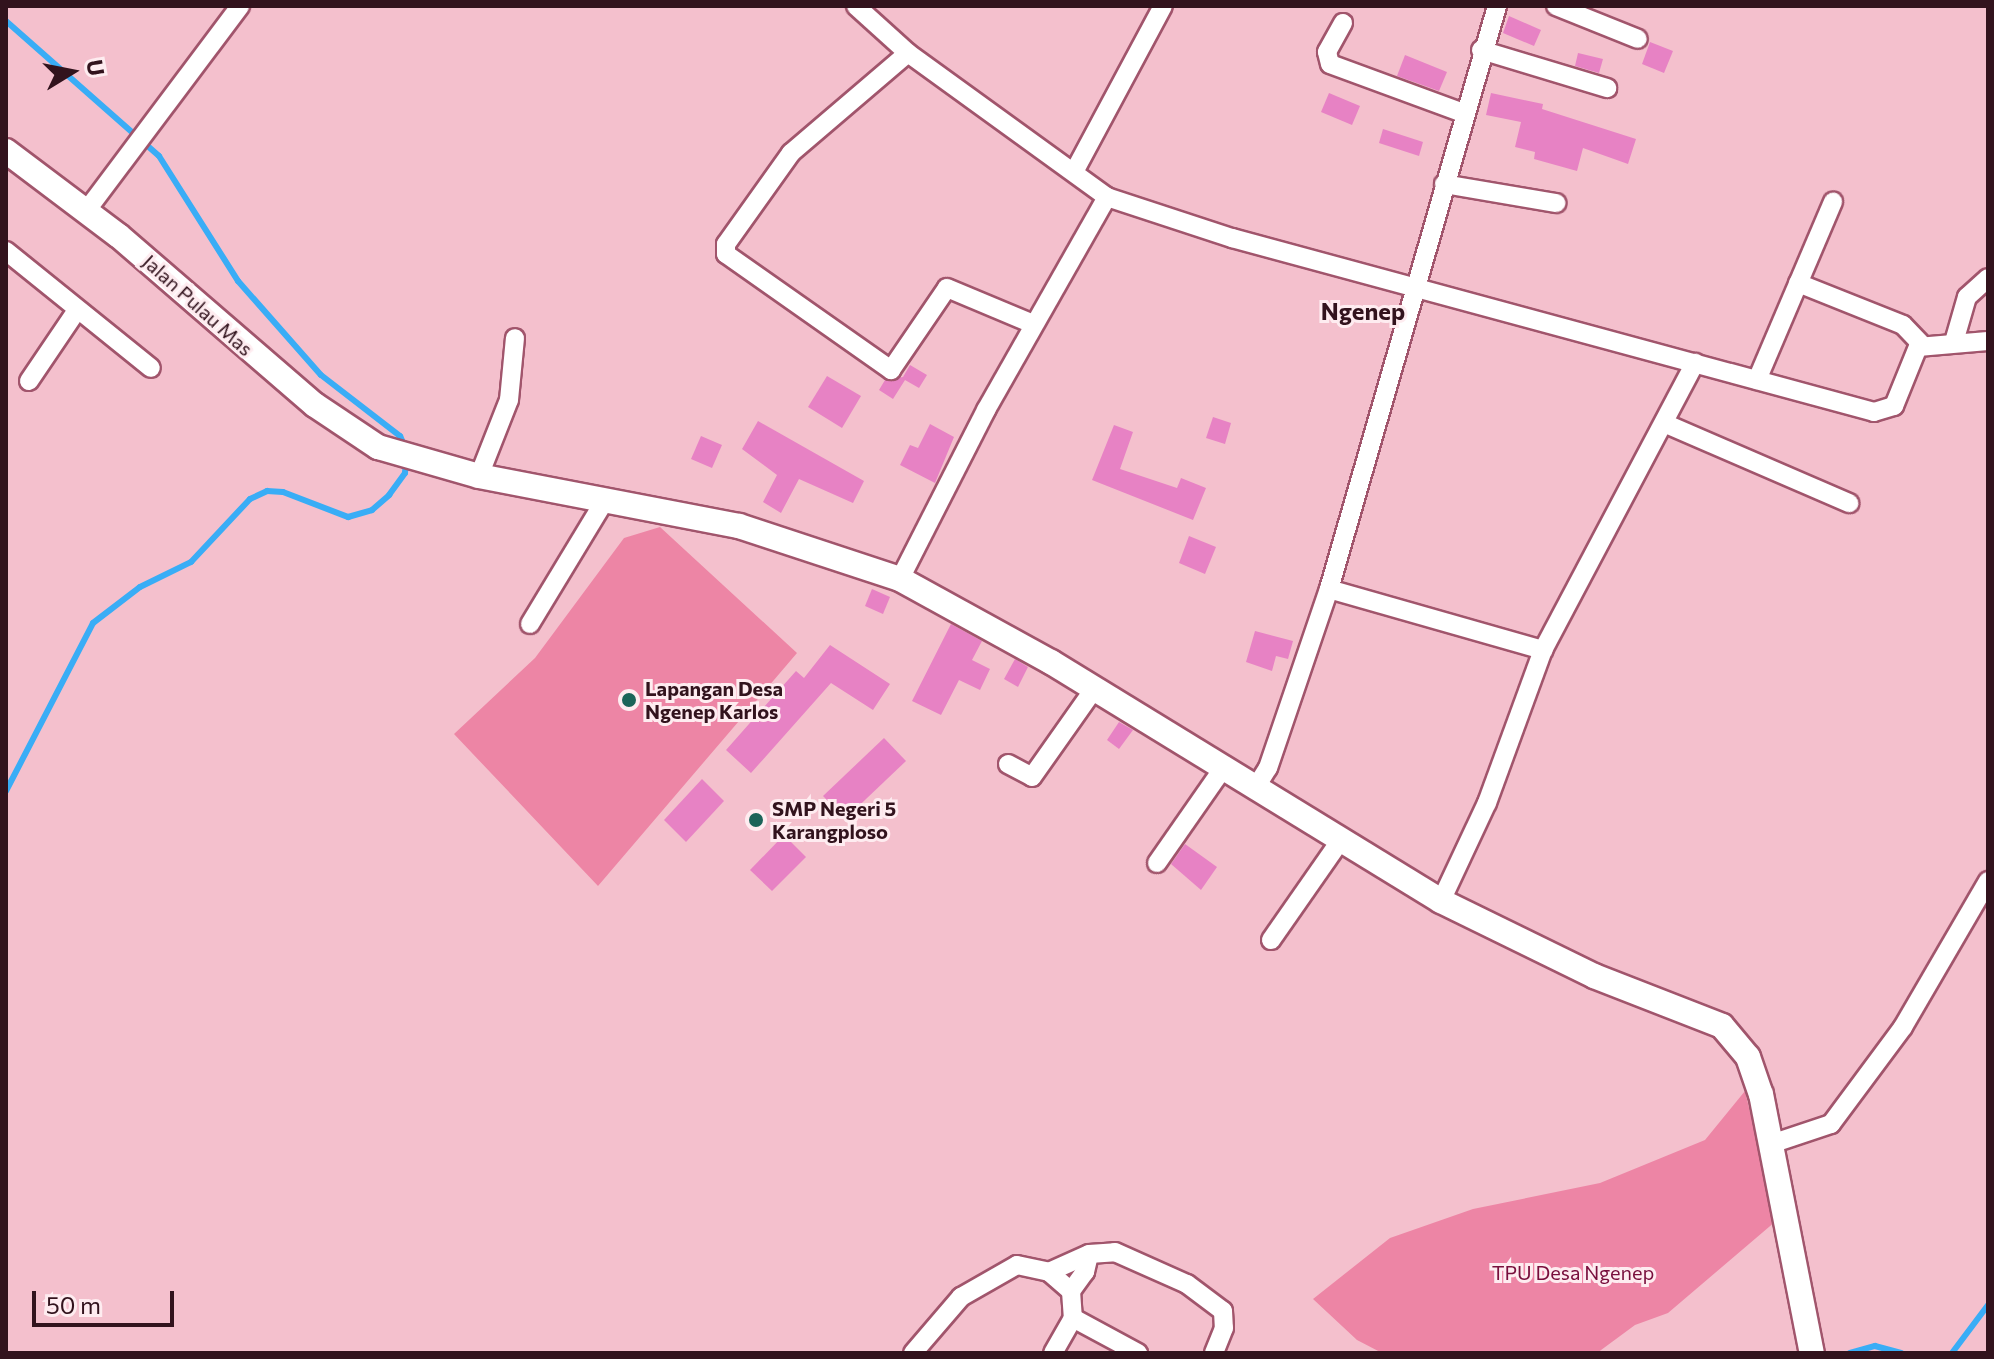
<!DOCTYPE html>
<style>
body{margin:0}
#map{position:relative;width:1994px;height:1359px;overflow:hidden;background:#f4c0cd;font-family:Commissioner,sans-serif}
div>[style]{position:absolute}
.green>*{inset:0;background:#ed85a5}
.stream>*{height:6px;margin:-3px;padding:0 3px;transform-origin:3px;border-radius:3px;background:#39adf6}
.building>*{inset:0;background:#e782c4}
.roads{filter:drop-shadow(2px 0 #a1556c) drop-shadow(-2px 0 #a1556c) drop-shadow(0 2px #a1556c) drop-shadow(0 -2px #a1556c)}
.street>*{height:18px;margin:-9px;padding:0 9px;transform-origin:9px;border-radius:9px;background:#fff}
.secondary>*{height:24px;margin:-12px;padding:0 12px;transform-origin:12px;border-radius:12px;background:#fff}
.dots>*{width:22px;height:22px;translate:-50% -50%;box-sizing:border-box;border:4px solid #feecf0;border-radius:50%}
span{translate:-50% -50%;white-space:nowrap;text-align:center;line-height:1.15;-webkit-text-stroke:6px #feecf0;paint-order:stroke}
.street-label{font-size:20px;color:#32131d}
.poi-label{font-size:20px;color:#32131d;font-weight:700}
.left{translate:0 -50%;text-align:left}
.park-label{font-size:20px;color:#780e3c}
.quarter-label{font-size:24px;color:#32131d;font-weight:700}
.frame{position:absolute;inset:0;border:8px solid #32131d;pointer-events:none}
.north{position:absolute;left:32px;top:32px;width:80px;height:80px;-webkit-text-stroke:6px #feecf0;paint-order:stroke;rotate:80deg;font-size:22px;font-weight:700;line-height:32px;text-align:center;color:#32131d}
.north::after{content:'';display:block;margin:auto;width:28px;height:36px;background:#32131d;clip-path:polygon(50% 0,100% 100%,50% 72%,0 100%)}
.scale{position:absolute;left:32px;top:1291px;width:142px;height:36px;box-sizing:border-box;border:4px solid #32131d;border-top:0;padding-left:10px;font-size:24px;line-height:28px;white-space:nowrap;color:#32131d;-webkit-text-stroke:6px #feecf0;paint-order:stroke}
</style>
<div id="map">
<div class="green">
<div style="clip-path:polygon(660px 527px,797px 653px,598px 886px,454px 734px,535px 658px,624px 538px)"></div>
<div style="clip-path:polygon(1745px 1091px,1776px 1221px,1668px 1313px,1635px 1325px,1597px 1353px,1382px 1353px,1357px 1340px,1313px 1299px,1390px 1238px,1473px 1209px,1600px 1183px,1705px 1140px)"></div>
</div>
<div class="stream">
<div style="left:6px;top:21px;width:204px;rotate:41.4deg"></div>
<div style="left:159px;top:156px;width:148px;rotate:57.7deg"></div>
<div style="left:238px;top:281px;width:125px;rotate:48.6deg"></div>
<div style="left:321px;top:375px;width:100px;rotate:37.7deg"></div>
<div style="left:400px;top:436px;width:14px;rotate:65deg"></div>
<div style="left:6px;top:791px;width:189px;rotate:-62.6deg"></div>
<div style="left:93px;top:623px;width:59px;rotate:-37.5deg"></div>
<div style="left:140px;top:587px;width:57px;rotate:-26.1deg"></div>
<div style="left:191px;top:562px;width:86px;rotate:-46.9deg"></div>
<div style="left:250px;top:499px;width:19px;rotate:-25deg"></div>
<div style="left:267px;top:491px;width:16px;rotate:4deg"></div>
<div style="left:283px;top:492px;width:70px;rotate:21deg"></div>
<div style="left:348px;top:517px;width:25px;rotate:-16deg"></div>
<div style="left:372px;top:510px;width:23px;rotate:-41deg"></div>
<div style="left:389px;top:495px;width:27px;rotate:-54deg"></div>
<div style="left:405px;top:473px;width:13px;rotate:-86deg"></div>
<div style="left:1850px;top:1353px;width:26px;rotate:-16deg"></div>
<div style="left:1875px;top:1346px;width:27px;rotate:15deg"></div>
<div style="left:1952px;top:1353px;width:60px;rotate:-53.1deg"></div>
</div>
<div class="building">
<div style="clip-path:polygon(1509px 16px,1541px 30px,1534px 46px,1503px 33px)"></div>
<div style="clip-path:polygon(1650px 42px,1673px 51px,1664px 73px,1642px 64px)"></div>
<div style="clip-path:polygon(1578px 53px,1603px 59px,1599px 73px,1575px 66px)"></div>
<div style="clip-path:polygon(1405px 55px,1447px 72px,1439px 91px,1397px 76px)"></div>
<div style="clip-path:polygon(1329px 93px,1360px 106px,1352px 125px,1321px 112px)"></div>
<div style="clip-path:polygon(1491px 93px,1543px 104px,1542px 109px,1636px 139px,1628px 164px,1583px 148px,1577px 171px,1534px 159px,1535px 152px,1515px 147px,1521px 122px,1486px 115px)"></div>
<div style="clip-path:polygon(1383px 129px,1423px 142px,1419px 156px,1379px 143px)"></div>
<div style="clip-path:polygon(910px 365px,927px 375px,919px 388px,905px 380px,893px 399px,879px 390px,885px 380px,903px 377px)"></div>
<div style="clip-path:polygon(827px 376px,861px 396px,842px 428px,808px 407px)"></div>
<div style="clip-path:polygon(1213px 417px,1231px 423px,1225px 444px,1206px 438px)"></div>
<div style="clip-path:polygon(758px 421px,864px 481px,853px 503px,799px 479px,781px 513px,763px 502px,777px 475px,742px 449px)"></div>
<div style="clip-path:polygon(930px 424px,954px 437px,935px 483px,900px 465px,910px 445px,918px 448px)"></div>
<div style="clip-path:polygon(1114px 425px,1133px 432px,1120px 469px,1177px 488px,1181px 478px,1206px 488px,1193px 520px,1092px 480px)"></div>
<div style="clip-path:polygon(701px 436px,722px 445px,712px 468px,691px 459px)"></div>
<div style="clip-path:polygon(1189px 536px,1216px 547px,1205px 574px,1179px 563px)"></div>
<div style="clip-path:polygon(872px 589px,890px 597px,883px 614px,865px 606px)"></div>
<div style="clip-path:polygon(951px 624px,982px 641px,972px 660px,990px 669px,980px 690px,959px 680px,941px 715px,912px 701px)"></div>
<div style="clip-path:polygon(1255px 631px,1293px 641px,1288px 659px,1276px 656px,1272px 671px,1246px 662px)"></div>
<div style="clip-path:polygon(830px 645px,890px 684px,873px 710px,831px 683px,751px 773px,726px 750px,796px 671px,804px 678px)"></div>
<div style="clip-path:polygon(1015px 659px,1028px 667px,1018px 687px,1004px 679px)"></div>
<div style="clip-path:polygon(1119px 722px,1133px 730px,1119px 749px,1107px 740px)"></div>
<div style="clip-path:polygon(884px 738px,906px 761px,845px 819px,823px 796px)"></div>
<div style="clip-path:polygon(702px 779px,724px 801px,686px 842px,664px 820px)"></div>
<div style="clip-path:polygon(784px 835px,806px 857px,772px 891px,750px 870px)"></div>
<div style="clip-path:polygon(1185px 844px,1217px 867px,1201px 890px,1171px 864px)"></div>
</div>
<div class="roads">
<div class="street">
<div style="left:856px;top:6px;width:70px;rotate:42.1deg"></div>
<div style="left:908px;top:53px;width:246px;rotate:35.9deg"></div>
<div style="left:1107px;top:197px;width:132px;rotate:18.2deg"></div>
<div style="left:1232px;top:238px;width:665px;rotate:15.16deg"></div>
<div style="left:1874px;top:412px;width:21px;rotate:-17deg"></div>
<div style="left:1894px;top:406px;width:64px;rotate:-67.9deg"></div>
<div style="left:1918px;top:347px;width:70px;rotate:-4.9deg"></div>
<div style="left:1556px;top:6px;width:88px;rotate:21.9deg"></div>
<div style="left:1343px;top:23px;width:33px;rotate:119deg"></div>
<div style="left:1327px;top:52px;width:12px;rotate:76deg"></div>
<div style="left:1330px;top:64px;width:142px;rotate:20.2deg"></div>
<div style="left:1481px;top:50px;width:132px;rotate:16.8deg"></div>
<div style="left:908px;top:53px;width:154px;rotate:139.5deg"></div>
<div style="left:791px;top:153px;width:112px;rotate:125.5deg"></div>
<div style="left:726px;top:244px;width:10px;rotate:90deg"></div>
<div style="left:726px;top:254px;width:202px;rotate:35.1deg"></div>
<div style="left:891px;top:370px;width:99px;rotate:-55.7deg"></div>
<div style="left:947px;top:288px;width:93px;rotate:22.7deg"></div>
<div style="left:1074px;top:172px;width:188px;rotate:-61.8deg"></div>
<div style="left:1444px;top:184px;width:114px;rotate:9.6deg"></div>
<div style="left:87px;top:210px;width:255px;rotate:-53.1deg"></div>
<div style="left:6px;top:251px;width:186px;rotate:38.9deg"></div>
<div style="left:1798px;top:283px;width:113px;rotate:21.8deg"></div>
<div style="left:1903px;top:325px;width:28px;rotate:46deg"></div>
<div style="left:1954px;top:342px;width:47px;rotate:-73.9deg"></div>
<div style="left:1967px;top:297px;width:28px;rotate:-42deg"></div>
<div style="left:1757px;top:380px;width:194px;rotate:-66.9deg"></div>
<div style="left:29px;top:381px;width:86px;rotate:-55.9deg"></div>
<div style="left:1664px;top:423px;width:202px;rotate:23.4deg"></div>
<div style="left:479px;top:476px;width:82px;rotate:-68.5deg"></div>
<div style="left:509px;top:400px;width:62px;rotate:-84.5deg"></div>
<div style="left:900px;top:579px;width:190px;rotate:-63deg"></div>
<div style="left:986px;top:410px;width:245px;rotate:-60.4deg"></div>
<div style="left:1329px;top:589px;width:223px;rotate:15.9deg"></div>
<div style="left:530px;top:624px;width:145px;rotate:-58.8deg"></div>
<div style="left:1008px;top:764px;width:27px;rotate:28deg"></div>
<div style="left:1032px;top:777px;width:108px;rotate:-54.8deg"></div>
<div style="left:1256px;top:787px;width:22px;rotate:-58deg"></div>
<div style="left:1268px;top:768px;width:189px;rotate:-71.2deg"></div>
<div style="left:1329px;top:589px;width:607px;rotate:-73.92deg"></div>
<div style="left:1157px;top:863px;width:117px;rotate:-55.1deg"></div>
<div style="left:1441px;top:901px;width:108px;rotate:-64.9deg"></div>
<div style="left:1487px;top:803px;width:163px;rotate:-69.9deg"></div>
<div style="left:1543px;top:650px;width:325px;rotate:-62.1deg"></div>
<div style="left:1271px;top:940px;width:121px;rotate:-55.1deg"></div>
<div style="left:1774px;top:1143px;width:60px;rotate:-18.4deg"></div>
<div style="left:1831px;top:1124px;width:121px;rotate:-53.4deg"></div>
<div style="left:1903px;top:1027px;width:169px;rotate:-59.8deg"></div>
<div style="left:1049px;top:1272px;width:44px;rotate:-24.2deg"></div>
<div style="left:1089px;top:1254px;width:26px;rotate:-4deg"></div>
<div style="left:1115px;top:1252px;width:79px;rotate:24deg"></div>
<div style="left:1187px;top:1284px;width:45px;rotate:36.9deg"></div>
<div style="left:1223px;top:1311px;width:17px;rotate:87deg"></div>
<div style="left:1224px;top:1328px;width:27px;rotate:112deg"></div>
<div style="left:1071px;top:1291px;width:24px;rotate:-54deg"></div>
<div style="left:1085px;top:1272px;width:18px;rotate:-77deg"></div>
<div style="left:1073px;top:1318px;width:74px;rotate:28.3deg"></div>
<div style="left:913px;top:1353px;width:74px;rotate:-49.4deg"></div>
<div style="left:961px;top:1297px;width:64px;rotate:-29.7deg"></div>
<div style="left:1017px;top:1265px;width:33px;rotate:12deg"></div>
<div style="left:1049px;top:1272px;width:29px;rotate:41deg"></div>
<div style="left:1071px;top:1291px;width:27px;rotate:86deg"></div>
<div style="left:1073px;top:1318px;width:40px;rotate:119.7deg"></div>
</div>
<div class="secondary">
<div style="left:6px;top:151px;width:141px;rotate:37deg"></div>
<div style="left:119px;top:236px;width:259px;rotate:40.8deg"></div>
<div style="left:315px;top:405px;width:76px;rotate:33.7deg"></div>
<div style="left:378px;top:447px;width:105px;rotate:16deg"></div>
<div style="left:479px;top:476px;width:265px;rotate:10.9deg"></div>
<div style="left:739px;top:526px;width:169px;rotate:18.2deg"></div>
<div style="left:900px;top:579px;width:172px;rotate:28.8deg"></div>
<div style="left:1051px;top:662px;width:457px;rotate:31.5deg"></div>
<div style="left:1441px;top:901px;width:170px;rotate:26.1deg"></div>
<div style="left:1594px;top:976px;width:137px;rotate:21.3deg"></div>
<div style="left:1722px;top:1026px;width:40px;rotate:50deg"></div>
<div style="left:1748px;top:1057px;width:39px;rotate:71deg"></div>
<div style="left:1761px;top:1094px;width:264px;rotate:78.9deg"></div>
</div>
</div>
<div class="dots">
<div style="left:629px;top:700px;background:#1b6459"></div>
<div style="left:756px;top:820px;background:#1b6459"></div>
</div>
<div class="street-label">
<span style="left:198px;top:305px;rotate:42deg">Jalan Pulau Mas</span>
</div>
<div class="poi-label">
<span class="left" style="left:645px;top:700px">Lapangan Desa<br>Ngenep Karlos</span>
<span class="left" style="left:772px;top:820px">SMP Negeri 5<br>Karangploso</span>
</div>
<div class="park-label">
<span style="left:1573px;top:1272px">TPU Desa Ngenep</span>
</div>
<div class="quarter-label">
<span style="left:1363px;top:311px">Ngenep</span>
</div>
<div class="frame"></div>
<div class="north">U</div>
<div class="scale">50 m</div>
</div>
